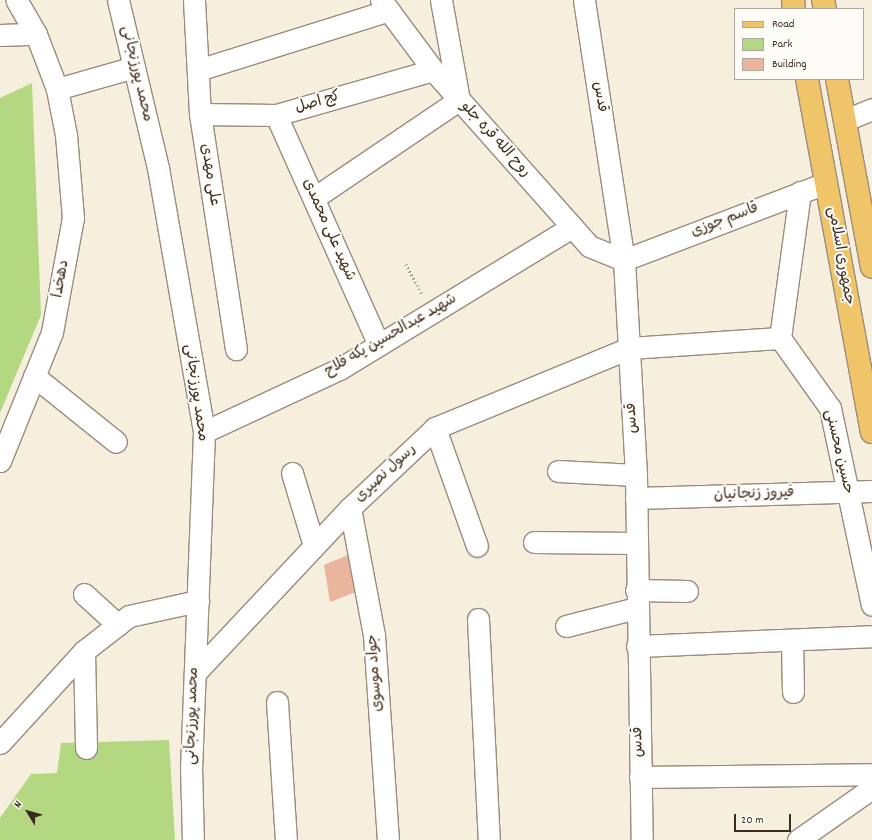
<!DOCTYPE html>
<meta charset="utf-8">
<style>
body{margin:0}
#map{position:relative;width:872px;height:840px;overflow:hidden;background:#f7efde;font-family:Dekko,"Playpen Sans Arabic",sans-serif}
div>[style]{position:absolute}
.green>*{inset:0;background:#b3d881}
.building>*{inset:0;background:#ebb49c}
.path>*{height:2.5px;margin-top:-1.25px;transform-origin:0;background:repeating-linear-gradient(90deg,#998c7e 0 1px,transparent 0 4px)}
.roads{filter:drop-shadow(1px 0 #998c7e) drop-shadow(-1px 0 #998c7e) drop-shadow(0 1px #998c7e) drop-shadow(0 -1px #998c7e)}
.minor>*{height:21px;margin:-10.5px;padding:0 10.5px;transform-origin:10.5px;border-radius:10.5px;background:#fff}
.major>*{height:22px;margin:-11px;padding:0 11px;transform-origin:11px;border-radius:11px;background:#f0c469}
span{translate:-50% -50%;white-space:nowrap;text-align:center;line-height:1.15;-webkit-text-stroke:4px #fdfcf7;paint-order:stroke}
.street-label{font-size:15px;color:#3b2a1e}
.legend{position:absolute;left:734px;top:8px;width:130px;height:72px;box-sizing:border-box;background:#fdfcf7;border:1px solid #afa8a0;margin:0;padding:5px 7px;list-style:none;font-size:12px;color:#3b2a1e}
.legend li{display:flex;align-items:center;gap:8px;height:20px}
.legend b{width:20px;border:1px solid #afa8a0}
.north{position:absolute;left:8px;top:792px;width:40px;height:40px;-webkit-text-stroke:3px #fdfcf7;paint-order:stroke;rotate:307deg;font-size:11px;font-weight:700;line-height:16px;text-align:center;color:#3b2a1e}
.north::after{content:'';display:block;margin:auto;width:14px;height:18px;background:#3b2a1e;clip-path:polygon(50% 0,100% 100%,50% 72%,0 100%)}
.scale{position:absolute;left:734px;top:814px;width:57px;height:18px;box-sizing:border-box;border:2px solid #3b2a1e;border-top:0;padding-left:5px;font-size:12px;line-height:14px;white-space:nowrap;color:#3b2a1e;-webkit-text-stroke:3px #fdfcf7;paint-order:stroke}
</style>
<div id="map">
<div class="green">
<div style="clip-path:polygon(32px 83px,41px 315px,0 413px,0 98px)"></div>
<div style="clip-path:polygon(169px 740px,175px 840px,0 840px,0 818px,31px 774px,57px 773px,61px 743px)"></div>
</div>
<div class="building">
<div style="clip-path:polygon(348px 555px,356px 592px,330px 602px,324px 565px)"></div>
</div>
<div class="path">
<div style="left:406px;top:264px;width:36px;rotate:62deg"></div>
</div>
<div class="roads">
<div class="minor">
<div style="left:118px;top:0;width:173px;rotate:76.6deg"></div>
<div style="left:158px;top:168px;width:268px;rotate:80.1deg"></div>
<div style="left:204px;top:432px;width:334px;rotate:92.2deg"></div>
<div style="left:191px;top:766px;width:74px;rotate:88.5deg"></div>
<div style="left:194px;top:0;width:114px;rotate:87deg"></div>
<div style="left:200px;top:114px;width:238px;rotate:81.3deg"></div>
<div style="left:381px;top:0;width:87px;rotate:53.4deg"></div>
<div style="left:433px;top:70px;width:235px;rotate:48.4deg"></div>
<div style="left:589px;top:246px;width:38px;rotate:22deg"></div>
<div style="left:584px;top:0;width:263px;rotate:81.3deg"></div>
<div style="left:624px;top:260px;width:215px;rotate:86.8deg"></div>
<div style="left:636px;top:475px;width:365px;rotate:89.1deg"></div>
<div style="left:0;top:35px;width:36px;rotate:-2deg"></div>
<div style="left:198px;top:70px;width:200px;rotate:-17.4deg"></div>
<div style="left:57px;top:89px;width:80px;rotate:-15.9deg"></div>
<div style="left:200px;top:114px;width:76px;rotate:0.8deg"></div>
<div style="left:276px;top:115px;width:163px;rotate:-16deg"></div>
<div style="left:276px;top:115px;width:252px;rotate:65.9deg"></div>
<div style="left:845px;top:120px;width:29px;rotate:-22deg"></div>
<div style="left:800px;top:192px;width:147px;rotate:97.8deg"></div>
<div style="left:780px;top:338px;width:86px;rotate:54.5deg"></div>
<div style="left:830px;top:408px;width:201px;rotate:78deg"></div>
<div style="left:314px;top:198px;width:175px;rotate:-34.1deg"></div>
<div style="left:459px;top:100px;width:102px;rotate:-100.2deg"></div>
<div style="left:624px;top:260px;width:216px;rotate:-20.9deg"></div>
<div style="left:34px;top:376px;width:105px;rotate:38.8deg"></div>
<div style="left:435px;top:428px;width:125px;rotate:70.4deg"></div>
<div style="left:204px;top:432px;width:151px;rotate:-25deg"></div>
<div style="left:341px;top:368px;width:271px;rotate:-31.4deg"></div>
<div style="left:0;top:461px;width:139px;rotate:-68deg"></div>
<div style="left:52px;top:332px;width:116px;rotate:-79.6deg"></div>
<div style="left:73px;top:218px;width:83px;rotate:-94.8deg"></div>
<div style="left:66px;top:135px;width:47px;rotate:-101.1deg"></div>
<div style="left:57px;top:89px;width:59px;rotate:-110.9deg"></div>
<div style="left:36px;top:34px;width:39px;rotate:-120deg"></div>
<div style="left:558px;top:471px;width:78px;rotate:2.9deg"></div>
<div style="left:292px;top:473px;width:76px;rotate:73.2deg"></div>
<div style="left:636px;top:498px;width:236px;rotate:-1.7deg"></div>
<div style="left:350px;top:508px;width:129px;rotate:79.3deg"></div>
<div style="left:374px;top:635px;width:205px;rotate:86.1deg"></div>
<div style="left:534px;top:542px;width:102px;rotate:0.6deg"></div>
<div style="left:636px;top:590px;width:51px;rotate:1.1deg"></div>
<div style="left:84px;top:594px;width:46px;rotate:42.4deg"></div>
<div style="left:478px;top:619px;width:221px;rotate:87.2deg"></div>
<div style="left:566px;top:626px;width:72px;rotate:-14.4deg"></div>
<div style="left:792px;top:640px;width:52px;rotate:88.9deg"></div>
<div style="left:637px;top:646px;width:235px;rotate:-2.4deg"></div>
<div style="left:84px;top:651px;width:97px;rotate:88.8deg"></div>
<div style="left:195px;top:673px;width:226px;rotate:-46.8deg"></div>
<div style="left:350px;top:508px;width:117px;rotate:-43.3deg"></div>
<div style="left:435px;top:428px;width:210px;rotate:-22.4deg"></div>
<div style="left:629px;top:348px;width:151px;rotate:-3.8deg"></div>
<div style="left:277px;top:702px;width:138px;rotate:86.3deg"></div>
<div style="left:0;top:743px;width:125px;rotate:-47.6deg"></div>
<div style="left:84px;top:651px;width:57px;rotate:-37.9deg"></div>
<div style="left:129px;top:616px;width:71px;rotate:-12.3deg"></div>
<div style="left:640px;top:777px;width:232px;rotate:-0.7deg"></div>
<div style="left:798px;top:840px;width:90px;rotate:-35.1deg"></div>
</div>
<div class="major">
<div style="left:793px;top:0;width:9px;rotate:84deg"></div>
<div style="left:823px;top:0;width:9px;rotate:77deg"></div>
<div style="left:807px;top:79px;width:359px;rotate:79.6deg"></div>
<div style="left:837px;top:79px;width:191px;rotate:79.5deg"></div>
</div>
</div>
<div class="street-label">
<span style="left:136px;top:74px;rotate:77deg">محمد پورزنجانی</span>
<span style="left:599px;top:97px;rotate:81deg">قدس</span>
<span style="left:318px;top:103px;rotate:-16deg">کج اصل</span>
<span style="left:495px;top:140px;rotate:48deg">روح الله قره جلو</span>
<span style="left:209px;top:175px;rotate:81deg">علی مهدی</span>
<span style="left:725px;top:221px;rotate:-21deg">قاسم جوزی</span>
<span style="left:328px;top:230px;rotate:66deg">شهید علی محمدی</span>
<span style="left:840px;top:256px;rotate:80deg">جمهوری اسلامی</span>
<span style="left:62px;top:279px;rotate:-80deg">دهخدا</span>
<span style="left:391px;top:336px;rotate:-30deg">شهید عبدالحسین یکه فلاح</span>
<span style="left:195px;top:393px;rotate:82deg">محمد پورزنجانی</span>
<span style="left:633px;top:418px;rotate:-93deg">قدس</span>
<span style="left:838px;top:452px;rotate:77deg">حسین محسنی</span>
<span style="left:386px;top:474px;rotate:-43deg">رسول نصیری</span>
<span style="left:754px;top:495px;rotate:-2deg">فیروز زنجانیان</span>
<span style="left:376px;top:673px;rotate:-94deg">جواد موسوی</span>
<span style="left:193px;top:716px;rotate:-88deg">محمد پورزنجانی</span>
<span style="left:639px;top:742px;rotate:-91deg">قدس</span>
</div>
<ul class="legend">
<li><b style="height:5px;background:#f0c469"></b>Road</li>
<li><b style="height:11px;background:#b3d881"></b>Park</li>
<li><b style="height:11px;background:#ebb49c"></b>Building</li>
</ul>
<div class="north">N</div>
<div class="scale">20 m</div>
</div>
